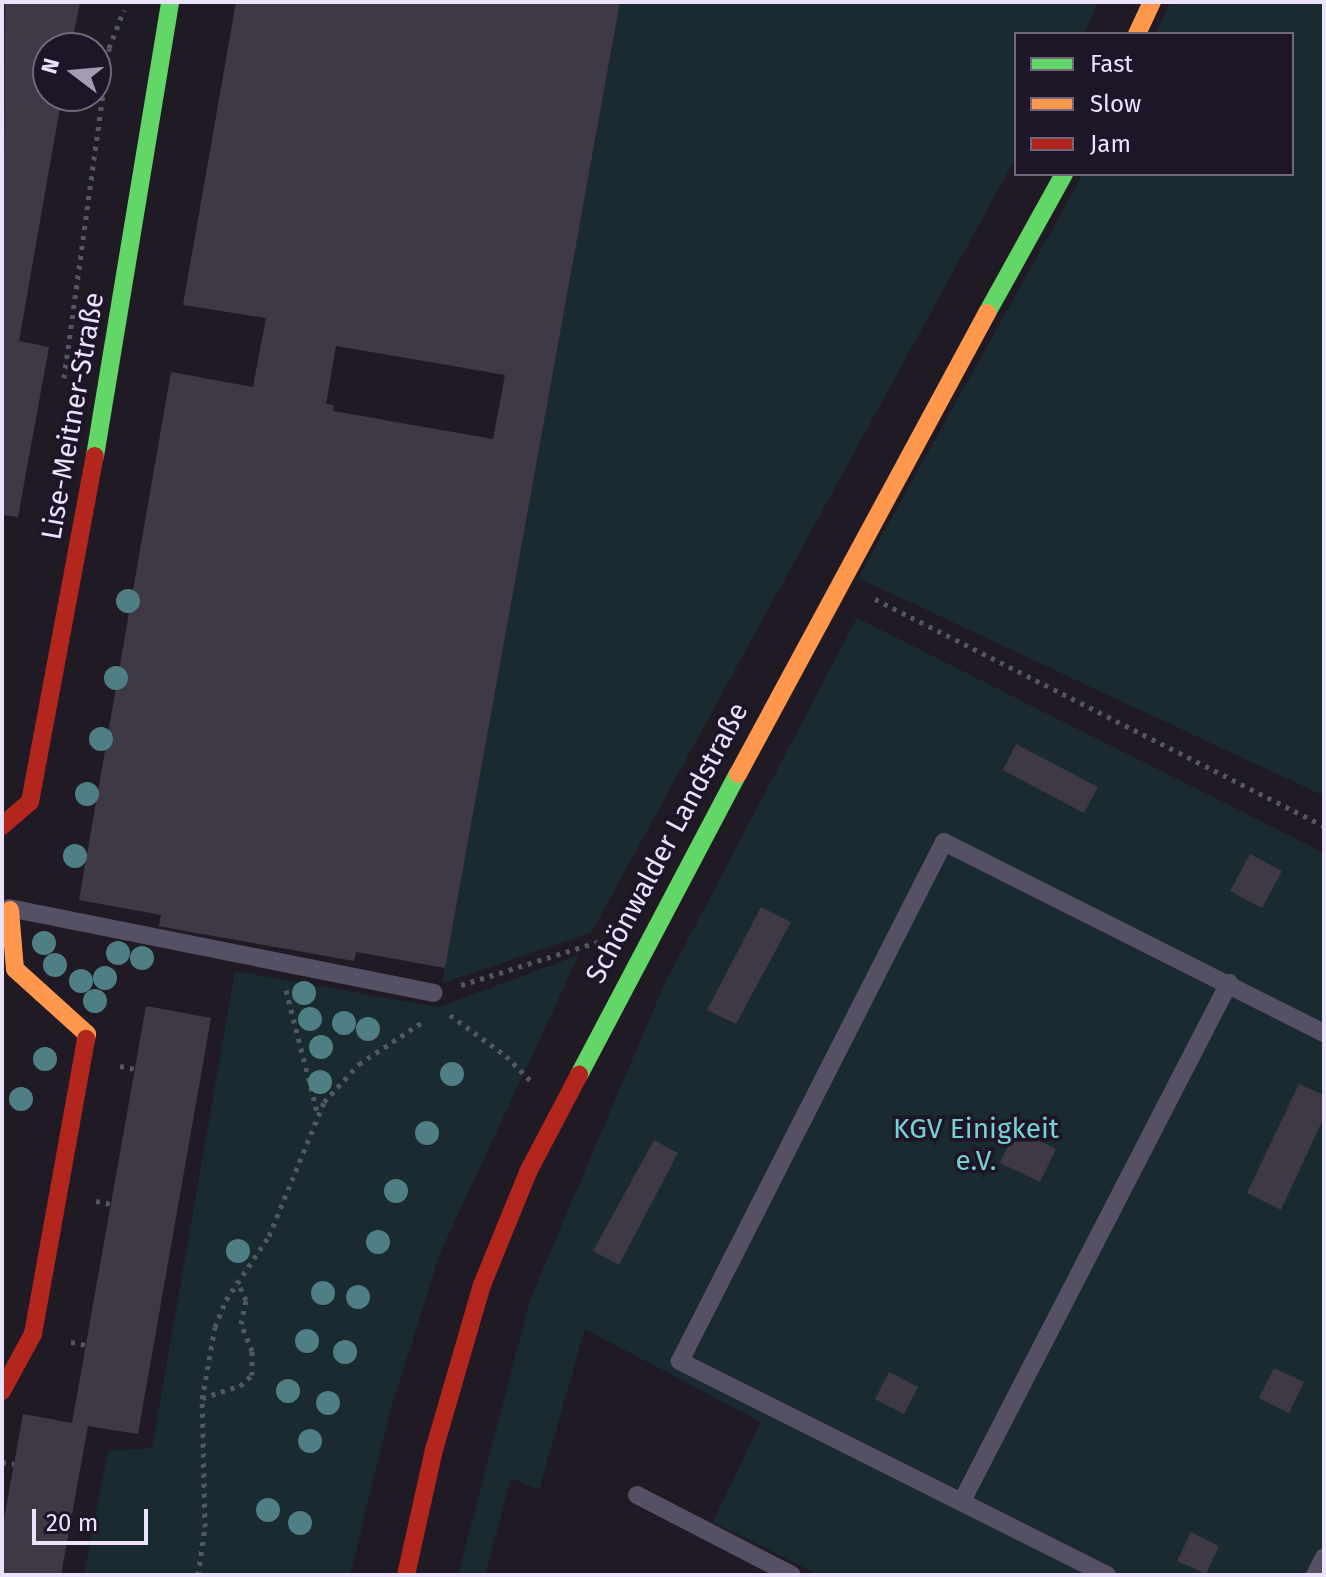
<!DOCTYPE html>
<meta charset="utf-8">
<style>
body{margin:0}
#map{position:relative;width:1326px;height:1577px;overflow:hidden;background:#1f1a24;font-family:"Fira Sans",sans-serif}
div>[style]{position:absolute}
.green>*{inset:0;background:#1a2a31}
.building>*{inset:0;background:#3f3945}
.path>*{height:5px;margin-top:-2.5px;transform-origin:0;background:repeating-linear-gradient(90deg,#525665 0 4px,transparent 0 10px)}
.lane>*{height:18px;margin:-9px;padding:0 9px;transform-origin:9px;border-radius:9px;background:#565064}
.fast>*{height:18px;margin:-9px;padding:0 9px;transform-origin:9px;border-radius:9px;background:#63d668}
.slow>*{height:18px;margin:-9px;padding:0 9px;transform-origin:9px;border-radius:9px;background:#ff974d}
.jam>*{height:18px;margin:-9px;padding:0 9px;transform-origin:9px;border-radius:9px;background:#b3261e}
.trees>*{width:24px;height:24px;margin:-12px;border-radius:50%;background:#4f7f84}
span{translate:-50% -50%;white-space:nowrap;text-align:center;line-height:1.15;-webkit-text-stroke:7px #1e1529;paint-order:stroke}
.street-label{font-size:28px;color:#ebe2fb}
.park-label{font-size:28px;color:#76d1d2}
.frame{position:absolute;inset:0;border:4px solid #ebe2fb;pointer-events:none}
.legend{position:absolute;left:1014px;top:32px;width:280px;height:144px;box-sizing:border-box;background:#1e1529;border:2px solid #70677d;margin:0;padding:10px 14px;list-style:none;font-size:24px;color:#ebe2fb}
.legend li{display:flex;align-items:center;gap:16px;height:40px}
.legend b{width:40px;border:2px solid #70677d}
.north{position:absolute;left:32px;top:32px;width:80px;height:80px;box-sizing:border-box;background:#1e1529;border:2px solid #70677d;border-radius:50%;rotate:286deg;font-size:22px;font-weight:700;line-height:32px;text-align:center;color:#ebe2fb}
.north::after{content:'';display:block;margin:auto;width:28px;height:36px;background:#a49cb0;clip-path:polygon(50% 0,100% 100%,50% 72%,0 100%)}
.scale{position:absolute;left:32px;top:1509px;width:116px;height:36px;box-sizing:border-box;border:4px solid #ebe2fb;border-top:0;padding-left:10px;font-size:24px;line-height:28px;white-space:nowrap;color:#ebe2fb;-webkit-text-stroke:6px #1e1529;paint-order:stroke}
</style>
<div id="map">
<div class="green">
<div style="clip-path:polygon(620px 2px,1098px 2px,1084px 34px,1016px 34px,1016px 157px,591px 933px,442px 983px)"></div>
<div style="clip-path:polygon(1170px 2px,1324px 2px,1324px 796px,858px 578px,1083px 174px,1292px 174px,1292px 34px,1155px 34px)"></div>
<div style="clip-path:polygon(857px 618px,1324px 853px,1324px 1575px,819px 1575px,713px 1522px,761px 1422px,585px 1329px,539px 1490px,511px 1478px,485px 1575px,458px 1575px,530px 1300px,664px 985px)"></div>
<div style="clip-path:polygon(579px 955px,441px 1251px,391px 1408px,350px 1575px,84px 1575px,108px 1451px,152px 1448px,235px 971px,438px 1007px)"></div>
</div>
<div class="building">
<div style="clip-path:polygon(5px 2px,80px 2px,71px 48px,48px 48px,48px 96px,62px 96px,19px 341px,49px 347px,18px 517px,2px 515px)"></div>
<div style="clip-path:polygon(evenodd,236px 2px,620px 2px,445px 968px,356px 952px,354px 961px,174px 929px,159px 926px,161px 915px,79px 900px,171px 372px,253px 387px,266px 318px,183px 305px,236px 2px,336px 346px,505px 375px,493px 439px,333px 411px,334px 405px,326px 404px,336px 346px)"></div>
<div style="clip-path:polygon(1016px 744px,1098px 787px,1084px 813px,1003px 770px)"></div>
<div style="clip-path:polygon(1250px 854px,1282px 871px,1262px 908px,1230px 891px)"></div>
<div style="clip-path:polygon(761px 907px,791px 922px,736px 1024px,707px 1010px)"></div>
<div style="clip-path:polygon(146px 1006px,211px 1018px,138px 1434px,88px 1426px,61px 1575px,2px 1575px,2px 1530px,23px 1414px,72px 1423px)"></div>
<div style="clip-path:polygon(1299px 1084px,1324px 1095px,1324px 1117px,1281px 1210px,1247px 1193px)"></div>
<div style="clip-path:polygon(1016px 1129px,1056px 1149px,1040px 1182px,1000px 1163px)"></div>
<div style="clip-path:polygon(654px 1140px,678px 1153px,619px 1265px,593px 1251px)"></div>
<div style="clip-path:polygon(1274px 1368px,1304px 1382px,1289px 1413px,1259px 1398px)"></div>
<div style="clip-path:polygon(889px 1372px,918px 1387px,904px 1414px,875px 1399px)"></div>
<div style="clip-path:polygon(1191px 1532px,1219px 1546px,1206px 1574px,1177px 1561px)"></div>
</div>
<div class="path">
<div style="left:64px;top:378px;width:333px;rotate:-82.2deg"></div>
<div style="left:109px;top:48px;width:41px;rotate:-68.5deg"></div>
<div style="left:875px;top:599px;width:503px;rotate:26.82deg"></div>
<div style="left:461px;top:985px;width:150px;rotate:-17.5deg"></div>
<div style="left:286px;top:990px;width:130px;rotate:75.7deg"></div>
<div style="left:450px;top:1015px;width:69px;rotate:36.2deg"></div>
<div style="left:506px;top:1056px;width:37px;rotate:45deg"></div>
<div style="left:120px;top:1066px;width:15px;rotate:11deg"></div>
<div style="left:96px;top:1201px;width:15px;rotate:11deg"></div>
<div style="left:71px;top:1342px;width:15px;rotate:11deg"></div>
<div style="left:202px;top:1398px;width:40px;rotate:-18deg"></div>
<div style="left:240px;top:1386px;width:16px;rotate:-43deg"></div>
<div style="left:252px;top:1375px;width:24px;rotate:-90deg"></div>
<div style="left:252px;top:1351px;width:29px;rotate:-112deg"></div>
<div style="left:241px;top:1324px;width:25px;rotate:-78deg"></div>
<div style="left:246px;top:1300px;width:14px;rotate:-115deg"></div>
<div style="left:2px;top:1462px;width:12px;rotate:9deg"></div>
<div style="left:198px;top:1575px;width:49px;rotate:-81.7deg"></div>
<div style="left:205px;top:1527px;width:128px;rotate:-91.3deg"></div>
<div style="left:202px;top:1399px;width:73px;rotate:-79.8deg"></div>
<div style="left:215px;top:1327px;width:29px;rotate:-68deg"></div>
<div style="left:226px;top:1300px;width:77px;rotate:-56.1deg"></div>
<div style="left:269px;top:1236px;width:145px;rotate:-67.7deg"></div>
<div style="left:324px;top:1102px;width:52px;rotate:-47.4deg"></div>
<div style="left:359px;top:1064px;width:78px;rotate:-33.5deg"></div>
</div>
<div class="lane">
<div style="left:9px;top:908px;width:433px;rotate:11.3deg"></div>
<div style="left:637px;top:1495px;width:174px;rotate:27.3deg"></div>
<div style="left:962px;top:1501px;width:583px;rotate:-62.73deg"></div>
<div style="left:1107px;top:1575px;width:478px;rotate:-153.4deg"></div>
<div style="left:680px;top:1361px;width:582px;rotate:-63.04deg"></div>
<div style="left:944px;top:842px;width:425px;rotate:26.7deg"></div>
<div style="left:1315px;top:1575px;width:20px;rotate:-63deg"></div>
</div>
<div class="fast">
<div style="left:987px;top:313px;width:159px;rotate:-61deg"></div>
<div style="left:95px;top:456px;width:460px;rotate:-80.6deg"></div>
<div style="left:579px;top:1075px;width:340px;rotate:-62.2deg"></div>
</div>
<div class="slow">
<div style="left:1137px;top:34px;width:35px;rotate:-65deg"></div>
<div style="left:738px;top:774px;width:524px;rotate:-61.63deg"></div>
<div style="left:10px;top:910px;width:59px;rotate:85.2deg"></div>
<div style="left:15px;top:969px;width:97px;rotate:42.1deg"></div>
<div style="left:87px;top:1034px;width:5px;rotate:101deg"></div>
</div>
<div class="jam">
<div style="left:2px;top:826px;width:37px;rotate:-41deg"></div>
<div style="left:30px;top:802px;width:352px;rotate:-79.4deg"></div>
<div style="left:2px;top:1391px;width:65px;rotate:-61.5deg"></div>
<div style="left:33px;top:1334px;width:300px;rotate:-79.8deg"></div>
<div style="left:406px;top:1575px;width:128px;rotate:-77.4deg"></div>
<div style="left:434px;top:1450px;width:172px;rotate:-73.8deg"></div>
<div style="left:482px;top:1285px;width:122px;rotate:-67.8deg"></div>
<div style="left:528px;top:1172px;width:110px;rotate:-62.3deg"></div>
</div>
<div class="trees">
<div style="left:128px;top:601px"></div>
<div style="left:116px;top:678px"></div>
<div style="left:101px;top:739px"></div>
<div style="left:87px;top:794px"></div>
<div style="left:75px;top:856px"></div>
<div style="left:44px;top:943px"></div>
<div style="left:118px;top:953px"></div>
<div style="left:142px;top:958px"></div>
<div style="left:55px;top:965px"></div>
<div style="left:105px;top:978px"></div>
<div style="left:81px;top:981px"></div>
<div style="left:304px;top:993px"></div>
<div style="left:95px;top:1001px"></div>
<div style="left:310px;top:1019px"></div>
<div style="left:344px;top:1023px"></div>
<div style="left:368px;top:1029px"></div>
<div style="left:321px;top:1047px"></div>
<div style="left:45px;top:1059px"></div>
<div style="left:452px;top:1074px"></div>
<div style="left:320px;top:1082px"></div>
<div style="left:21px;top:1099px"></div>
<div style="left:427px;top:1133px"></div>
<div style="left:396px;top:1191px"></div>
<div style="left:378px;top:1242px"></div>
<div style="left:238px;top:1251px"></div>
<div style="left:323px;top:1293px"></div>
<div style="left:358px;top:1297px"></div>
<div style="left:307px;top:1341px"></div>
<div style="left:345px;top:1352px"></div>
<div style="left:288px;top:1391px"></div>
<div style="left:328px;top:1403px"></div>
<div style="left:310px;top:1441px"></div>
<div style="left:268px;top:1510px"></div>
<div style="left:300px;top:1523px"></div>
</div>
<div class="street-label">
<span style="left:73px;top:416px;rotate:-80deg">Lise-Meitner-Straße</span>
<span style="left:667px;top:843px;rotate:-62deg">Schönwalder Landstraße</span>
</div>
<div class="park-label">
<span style="left:976px;top:1145px">KGV Einigkeit<br>e.V.</span>
</div>
<div class="frame"></div>
<ul class="legend">
<li><b style="height:10px;background:#63d668"></b>Fast</li>
<li><b style="height:10px;background:#ff974d"></b>Slow</li>
<li><b style="height:10px;background:#b3261e"></b>Jam</li>
</ul>
<div class="north">N</div>
<div class="scale">20 m</div>
</div>
